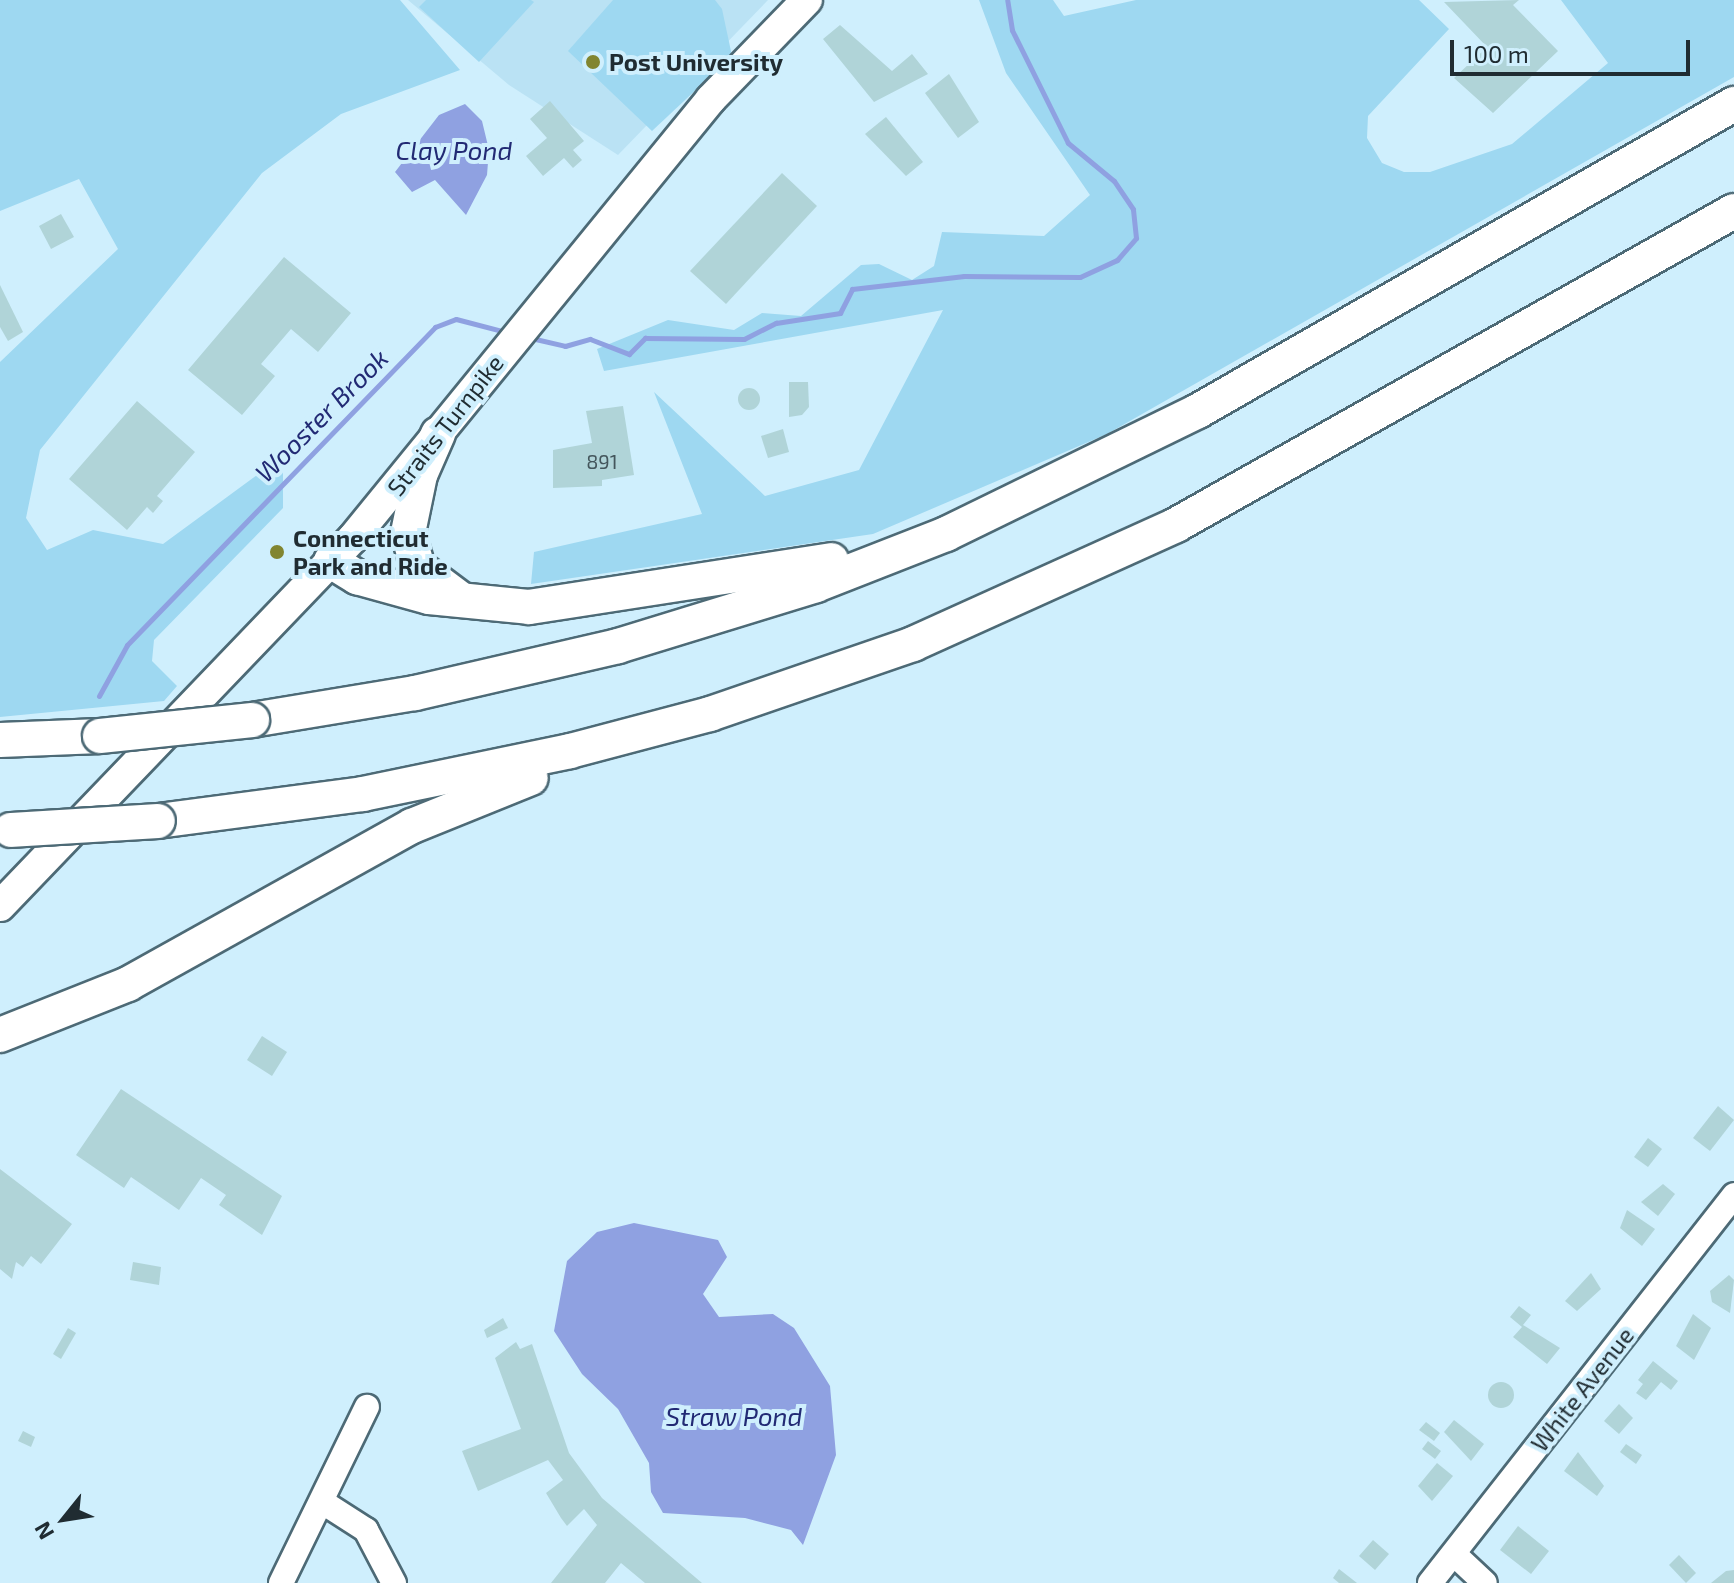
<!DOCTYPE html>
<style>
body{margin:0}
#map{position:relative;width:1734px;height:1583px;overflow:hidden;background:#cfeffd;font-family:"Exo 2",sans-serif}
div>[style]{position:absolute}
.built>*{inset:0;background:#bae2f4}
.green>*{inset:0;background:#9ed8f1}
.water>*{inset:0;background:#8fa1e1}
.stream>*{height:5px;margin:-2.5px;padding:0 2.5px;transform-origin:2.5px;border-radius:2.5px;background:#8fa1e1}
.building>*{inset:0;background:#b0d4d8}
.round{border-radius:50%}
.roads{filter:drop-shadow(2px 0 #4d6a76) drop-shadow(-2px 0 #4d6a76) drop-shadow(0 2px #4d6a76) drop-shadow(0 -2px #4d6a76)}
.minor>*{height:24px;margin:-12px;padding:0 12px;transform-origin:12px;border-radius:12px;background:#fff}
.major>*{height:30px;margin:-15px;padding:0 15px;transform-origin:15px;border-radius:15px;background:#fff}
.highway>*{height:34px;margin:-17px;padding:0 17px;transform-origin:17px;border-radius:17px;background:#fff}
.bridges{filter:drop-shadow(2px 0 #4d6a76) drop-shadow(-2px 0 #4d6a76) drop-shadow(0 2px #4d6a76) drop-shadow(0 -2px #4d6a76)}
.highway-bridge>*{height:34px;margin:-17px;padding:0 17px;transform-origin:17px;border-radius:17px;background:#fff}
.dots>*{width:22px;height:22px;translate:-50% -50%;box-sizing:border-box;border:4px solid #cfeffd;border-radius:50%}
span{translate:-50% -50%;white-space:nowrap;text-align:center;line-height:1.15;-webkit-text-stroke:8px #cfeffd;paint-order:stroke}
.number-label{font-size:20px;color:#44565c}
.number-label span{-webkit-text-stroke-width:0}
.poi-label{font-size:24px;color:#202c32;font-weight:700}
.left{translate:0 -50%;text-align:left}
.street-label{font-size:24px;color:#202c32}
.water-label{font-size:26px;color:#222a74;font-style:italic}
.north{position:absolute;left:24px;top:1479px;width:80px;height:80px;-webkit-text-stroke:6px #cfeffd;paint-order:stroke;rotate:240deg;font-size:22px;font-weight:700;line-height:32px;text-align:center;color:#202c32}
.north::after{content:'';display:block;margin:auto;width:28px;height:36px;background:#202c32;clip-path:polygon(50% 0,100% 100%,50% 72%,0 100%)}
.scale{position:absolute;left:1450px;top:40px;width:240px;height:36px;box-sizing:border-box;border:4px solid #202c32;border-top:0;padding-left:10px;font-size:24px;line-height:28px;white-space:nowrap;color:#202c32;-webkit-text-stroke:6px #cfeffd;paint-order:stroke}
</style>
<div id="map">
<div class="built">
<div style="clip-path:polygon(408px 0,768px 0,618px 155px,509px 85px)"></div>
</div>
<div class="green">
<div style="clip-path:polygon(0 0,400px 0,460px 70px,341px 114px,262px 173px,40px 450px,26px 518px,47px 550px,93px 530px,163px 544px,283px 456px,283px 508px,154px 640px,152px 661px,177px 686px,164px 701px,0 717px,0 362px,118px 249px,79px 179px,0 211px)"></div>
<div style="clip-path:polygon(426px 0,531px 0,534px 2px,479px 62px,419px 7px)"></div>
<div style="clip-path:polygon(613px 0,715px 0,722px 9px,732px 56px,652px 131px,568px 51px)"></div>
<div style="clip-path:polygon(979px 0,1053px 0,1064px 16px,1136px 0,1419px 0,1449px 29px,1368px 116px,1367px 138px,1382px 163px,1404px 172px,1430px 172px,1512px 144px,1608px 63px,1561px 0,1734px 0,1734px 77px,1107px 434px,873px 534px,531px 584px,534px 552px,702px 514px,654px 392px,765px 496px,859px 470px,943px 310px,604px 371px,597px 349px,668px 320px,734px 330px,762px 313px,801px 316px,861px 265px,879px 264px,912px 280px,934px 266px,942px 232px,1044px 236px,1090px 195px,1006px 73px)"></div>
</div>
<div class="water">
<div style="clip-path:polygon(465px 104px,482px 121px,489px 150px,487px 175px,466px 215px,435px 180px,412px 192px,395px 172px,439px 115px)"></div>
<div style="clip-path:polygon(634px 1223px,718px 1240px,727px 1257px,703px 1294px,719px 1317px,773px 1314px,794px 1328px,830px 1386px,836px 1455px,803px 1545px,791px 1530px,745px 1518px,663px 1513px,651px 1492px,649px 1463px,618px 1409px,582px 1374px,554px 1331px,567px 1261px,597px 1232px)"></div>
</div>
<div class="stream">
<div style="left:531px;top:338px;width:35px;rotate:13deg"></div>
<div style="left:565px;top:346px;width:26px;rotate:-16deg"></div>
<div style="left:590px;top:339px;width:42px;rotate:21deg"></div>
<div style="left:629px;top:354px;width:23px;rotate:-45deg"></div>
<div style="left:645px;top:338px;width:99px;rotate:0.6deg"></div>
<div style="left:744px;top:339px;width:36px;rotate:-27deg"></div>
<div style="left:776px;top:323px;width:65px;rotate:-8.9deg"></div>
<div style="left:840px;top:313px;width:27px;rotate:-63deg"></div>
<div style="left:852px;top:289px;width:113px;rotate:-6.6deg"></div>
<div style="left:964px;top:276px;width:116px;rotate:0.5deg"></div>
<div style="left:1080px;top:277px;width:41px;rotate:-24.7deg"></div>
<div style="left:1117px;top:260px;width:29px;rotate:-49deg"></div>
<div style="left:1136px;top:238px;width:29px;rotate:-96deg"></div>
<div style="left:1133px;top:209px;width:34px;rotate:-124deg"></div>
<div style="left:1114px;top:181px;width:60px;rotate:-140.4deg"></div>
<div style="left:1068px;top:143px;width:126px;rotate:-116.4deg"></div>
<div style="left:1012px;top:30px;width:30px;rotate:-99deg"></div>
<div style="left:99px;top:696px;width:58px;rotate:-61.2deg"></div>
<div style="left:127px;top:645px;width:443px;rotate:-45.9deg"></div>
<div style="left:435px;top:327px;width:22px;rotate:-21deg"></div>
<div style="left:456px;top:319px;width:52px;rotate:14.6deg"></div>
</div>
<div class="building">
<div style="clip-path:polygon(1519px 0,1513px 5px,1558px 51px,1493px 113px,1454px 78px,1487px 47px,1444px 2px)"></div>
<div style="clip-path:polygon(840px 25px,892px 71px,912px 54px,928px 74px,874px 102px,823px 39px)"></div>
<div style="clip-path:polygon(949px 74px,979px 122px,958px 138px,925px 93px)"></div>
<div style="clip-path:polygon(550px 101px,584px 141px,573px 150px,582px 160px,573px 168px,564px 158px,543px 176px,526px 156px,547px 138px,530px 119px)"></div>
<div style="clip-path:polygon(886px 117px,923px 162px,906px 176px,865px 134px)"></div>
<div style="clip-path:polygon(782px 173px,817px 206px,726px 304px,690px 271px)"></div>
<div style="clip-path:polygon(61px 214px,74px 237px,51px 249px,39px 226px)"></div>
<div style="clip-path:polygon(284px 257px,351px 313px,318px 352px,291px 329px,261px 364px,275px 376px,242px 415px,188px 370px)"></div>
<div style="clip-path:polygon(0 285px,23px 332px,8px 341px,0 327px)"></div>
<div style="clip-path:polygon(789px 382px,808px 382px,809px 407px,802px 415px,789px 417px)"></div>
<div class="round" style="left:738px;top:388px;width:22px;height:22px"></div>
<div style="clip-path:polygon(137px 401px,195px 452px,157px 496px,163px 501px,153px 513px,147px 507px,127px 530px,69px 479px)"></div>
<div style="clip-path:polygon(623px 406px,634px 475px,602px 480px,602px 486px,553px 488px,553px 450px,592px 443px,586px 411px)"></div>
<div style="clip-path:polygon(783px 429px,789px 452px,768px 458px,761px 436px)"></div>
<div style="clip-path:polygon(262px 1036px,287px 1052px,272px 1076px,247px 1060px)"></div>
<div style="clip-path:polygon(121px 1089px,282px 1196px,262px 1235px,219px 1205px,226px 1195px,201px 1178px,179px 1210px,131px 1177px,124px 1188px,76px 1155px)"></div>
<div style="clip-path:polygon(1718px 1106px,1734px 1120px,1710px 1151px,1693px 1138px)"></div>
<div style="clip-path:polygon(1648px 1138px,1662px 1149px,1648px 1167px,1634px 1157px)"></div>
<div style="clip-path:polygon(0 1169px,72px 1224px,41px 1264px,31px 1256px,23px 1267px,16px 1262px,12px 1279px,0 1269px)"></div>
<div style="clip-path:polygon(1663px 1184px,1675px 1194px,1658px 1216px,1641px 1202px)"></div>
<div style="clip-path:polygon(1627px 1210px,1655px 1229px,1642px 1246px,1620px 1228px)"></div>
<div style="clip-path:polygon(133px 1262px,161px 1267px,159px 1285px,130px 1280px)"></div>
<div style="clip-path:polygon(1591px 1273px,1601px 1289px,1577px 1311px,1565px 1301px)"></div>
<div style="clip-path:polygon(1729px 1275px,1734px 1280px,1730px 1313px,1712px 1302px,1710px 1291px)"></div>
<div style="clip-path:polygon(1519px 1306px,1531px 1315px,1523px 1325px,1560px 1348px,1547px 1364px,1513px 1337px,1522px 1327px,1510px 1317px)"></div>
<div style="clip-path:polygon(1693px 1314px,1711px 1328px,1694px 1360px,1676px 1346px)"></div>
<div style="clip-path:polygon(503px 1318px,508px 1328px,487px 1338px,484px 1330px)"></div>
<div style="clip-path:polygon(68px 1328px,76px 1333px,61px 1359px,53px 1354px)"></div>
<div style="clip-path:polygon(516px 1342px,520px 1349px,532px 1344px,569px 1453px,602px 1498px,702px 1583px,645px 1583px,621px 1563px,605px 1583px,551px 1583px,597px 1525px,584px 1509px,567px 1526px,561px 1518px,546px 1493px,563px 1480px,548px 1460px,478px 1491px,462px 1451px,521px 1429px,495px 1358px)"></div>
<div style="clip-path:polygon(1653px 1361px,1678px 1381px,1671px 1390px,1661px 1382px,1646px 1400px,1636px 1393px,1643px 1384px,1638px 1380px)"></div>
<div class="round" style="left:1488px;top:1382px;width:26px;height:26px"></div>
<div style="clip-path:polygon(1619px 1404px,1633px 1418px,1619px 1434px,1604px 1421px)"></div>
<div style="clip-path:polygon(1454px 1420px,1484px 1444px,1471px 1461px,1444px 1432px)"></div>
<div style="clip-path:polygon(1426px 1422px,1440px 1433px,1434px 1441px,1419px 1430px)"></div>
<div style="clip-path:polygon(23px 1431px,35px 1437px,31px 1447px,18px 1441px)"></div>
<div style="clip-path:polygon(1428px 1441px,1441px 1451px,1435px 1459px,1422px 1449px)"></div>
<div style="clip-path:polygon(1626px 1444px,1642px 1455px,1636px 1464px,1620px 1452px)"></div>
<div style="clip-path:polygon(1578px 1452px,1604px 1486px,1597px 1496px,1564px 1471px)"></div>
<div style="clip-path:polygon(1437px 1463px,1453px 1476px,1432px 1501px,1418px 1486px)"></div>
<div style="clip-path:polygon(1518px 1526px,1549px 1551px,1531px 1574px,1500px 1550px)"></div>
<div style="clip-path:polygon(1373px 1540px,1389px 1554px,1375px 1570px,1359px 1556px)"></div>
<div style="clip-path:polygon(1679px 1555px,1696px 1573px,1686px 1583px,1669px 1565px)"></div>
<div style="clip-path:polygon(1339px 1569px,1357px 1583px,1339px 1583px,1333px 1578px)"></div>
<div style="clip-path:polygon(1734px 1570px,1734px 1583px,1711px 1583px,1726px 1571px)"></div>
</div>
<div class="roads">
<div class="minor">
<div style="left:324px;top:1503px;width:50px;rotate:32.7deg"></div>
<div style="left:366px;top:1530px;width:60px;rotate:62.2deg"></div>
<div style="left:1454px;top:1554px;width:42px;rotate:43.1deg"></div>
<div style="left:281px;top:1583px;width:196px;rotate:-64deg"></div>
<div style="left:1430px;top:1583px;width:493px;rotate:-51.9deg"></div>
</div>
<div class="major">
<div style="left:0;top:906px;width:510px;rotate:-46.19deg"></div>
<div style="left:353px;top:538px;width:566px;rotate:-50.8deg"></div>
<div style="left:711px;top:99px;width:138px;rotate:-45.9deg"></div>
</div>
<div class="highway">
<div style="left:438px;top:434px;width:45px;rotate:113.7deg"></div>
<div style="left:420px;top:475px;width:59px;rotate:101.7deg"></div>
<div style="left:408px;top:533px;width:35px;rotate:74deg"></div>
<div style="left:418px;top:567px;width:50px;rotate:36.9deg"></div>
<div style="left:331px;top:561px;width:31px;rotate:32deg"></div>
<div style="left:357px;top:577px;width:75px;rotate:15.5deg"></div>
<div style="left:429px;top:597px;width:100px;rotate:5.7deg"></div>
<div style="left:529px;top:607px;width:306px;rotate:-8.8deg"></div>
<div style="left:252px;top:720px;width:165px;rotate:-9.4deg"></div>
<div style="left:415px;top:693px;width:208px;rotate:-13deg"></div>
<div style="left:618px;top:646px;width:207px;rotate:-17.1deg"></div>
<div style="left:816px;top:585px;width:140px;rotate:-21.4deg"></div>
<div style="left:946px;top:534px;width:280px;rotate:-26deg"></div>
<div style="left:1198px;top:411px;width:618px;rotate:-29.8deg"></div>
<div style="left:0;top:740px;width:100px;rotate:-2.3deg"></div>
<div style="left:158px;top:821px;width:207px;rotate:-7.5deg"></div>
<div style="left:363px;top:794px;width:211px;rotate:-11.7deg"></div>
<div style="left:570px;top:751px;width:145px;rotate:-14.8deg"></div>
<div style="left:710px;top:714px;width:215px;rotate:-19deg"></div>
<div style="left:913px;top:644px;width:289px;rotate:-24.3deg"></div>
<div style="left:1176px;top:525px;width:640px;rotate:-29.37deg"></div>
<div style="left:0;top:1035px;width:138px;rotate:-21.7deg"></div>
<div style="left:128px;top:984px;width:325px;rotate:-29.1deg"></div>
<div style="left:412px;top:826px;width:128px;rotate:-22deg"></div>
</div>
</div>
<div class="bridges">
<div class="highway-bridge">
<div style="left:100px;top:736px;width:153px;rotate:-6deg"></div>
<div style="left:11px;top:830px;width:147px;rotate:-3.5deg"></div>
</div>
</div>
<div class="dots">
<div style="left:593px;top:62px;background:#818530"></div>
<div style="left:277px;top:552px;background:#818530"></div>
</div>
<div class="number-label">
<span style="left:602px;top:461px">891</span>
</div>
<div class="poi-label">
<span class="left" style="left:609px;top:62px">Post University</span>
<span class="left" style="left:293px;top:552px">Connecticut<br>Park and Ride</span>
</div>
<div class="street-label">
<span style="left:445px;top:425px;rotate:-52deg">Straits Turnpike</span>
<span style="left:1582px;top:1389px;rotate:-52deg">White Avenue</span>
</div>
<div class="water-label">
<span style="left:454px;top:150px">Clay Pond</span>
<span style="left:321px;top:415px;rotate:-45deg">Wooster Brook</span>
<span style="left:734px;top:1416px">Straw Pond</span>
</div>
<div class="north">N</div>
<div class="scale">100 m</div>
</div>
